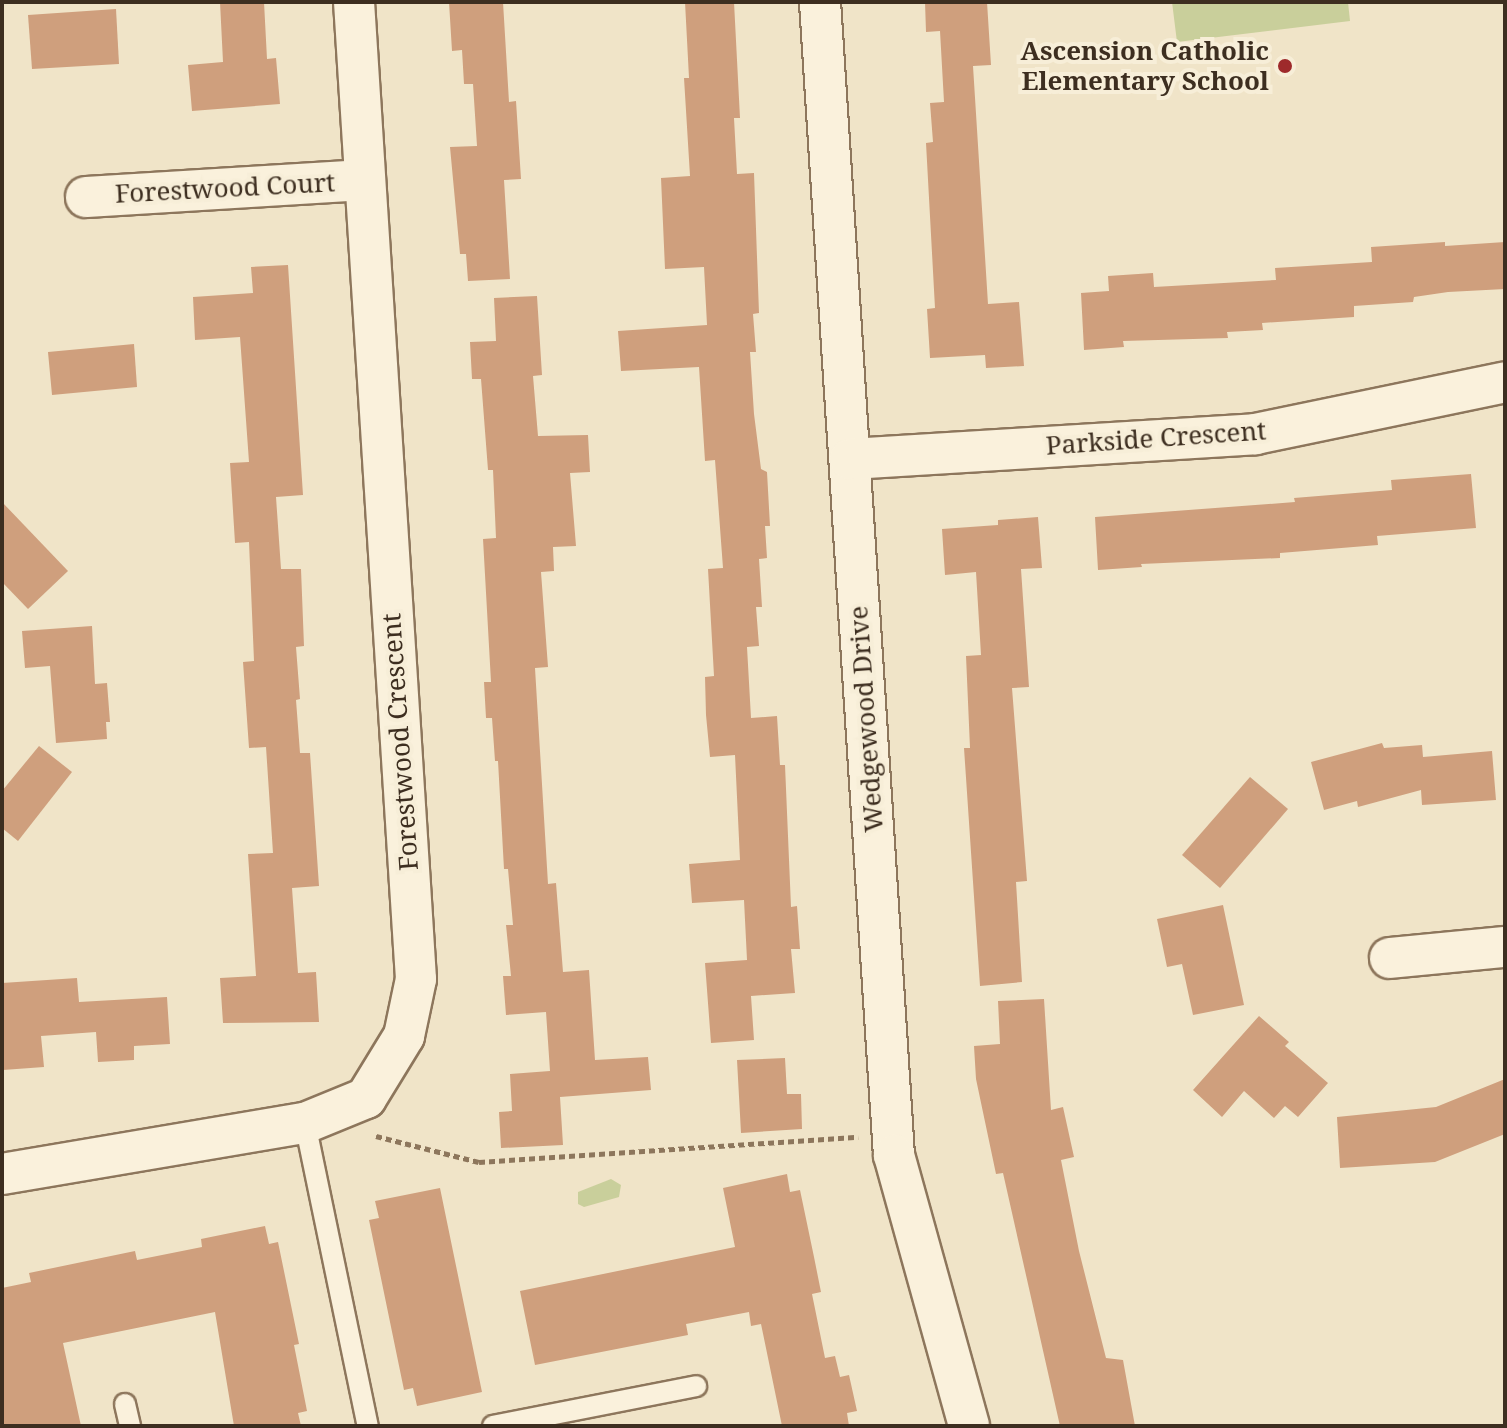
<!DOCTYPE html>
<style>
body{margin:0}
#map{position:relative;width:1507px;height:1428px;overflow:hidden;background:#f0e4c8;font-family:"Noto Serif",serif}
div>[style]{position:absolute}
.green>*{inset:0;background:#c9cf9b}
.building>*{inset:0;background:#cf9f7d}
.path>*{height:5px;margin-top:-2.5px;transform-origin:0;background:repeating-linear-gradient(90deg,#8d765c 0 6px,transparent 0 10px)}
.roads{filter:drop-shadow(2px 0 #8d765c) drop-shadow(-2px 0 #8d765c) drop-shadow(0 2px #8d765c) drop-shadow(0 -2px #8d765c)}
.lane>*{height:20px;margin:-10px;padding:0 10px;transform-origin:10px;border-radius:10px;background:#faf1dc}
.street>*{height:40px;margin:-20px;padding:0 20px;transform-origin:20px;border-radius:20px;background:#faf1dc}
.dots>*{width:22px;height:22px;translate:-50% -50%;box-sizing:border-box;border:4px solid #f7eed8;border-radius:50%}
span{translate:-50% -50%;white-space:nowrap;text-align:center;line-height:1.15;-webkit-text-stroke:8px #f7eed8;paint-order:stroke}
.poi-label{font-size:26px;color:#3d2e20;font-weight:700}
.right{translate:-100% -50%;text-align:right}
.street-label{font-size:26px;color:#3d2e20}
.frame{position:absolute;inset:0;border:4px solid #3d2e20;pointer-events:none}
</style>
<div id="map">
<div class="green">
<div style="clip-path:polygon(1172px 2px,1348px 2px,1350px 21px,1177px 42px)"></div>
<div style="clip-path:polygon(611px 1179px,621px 1185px,619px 1197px,584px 1207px,578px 1204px,578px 1192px)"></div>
</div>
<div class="building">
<div style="clip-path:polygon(220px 2px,264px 2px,267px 59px,276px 58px,280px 104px,192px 111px,188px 65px,223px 62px)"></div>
<div style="clip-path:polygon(449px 2px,503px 2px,509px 102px,516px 101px,521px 179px,504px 180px,510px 279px,468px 281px,466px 254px,460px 254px,450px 147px,477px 146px,473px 84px,464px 84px,462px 50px,452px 51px)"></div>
<div style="clip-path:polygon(685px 2px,734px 2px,740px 118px,734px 118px,737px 174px,754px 173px,759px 313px,753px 314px,756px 352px,750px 352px,754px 414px,761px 469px,767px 472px,770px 526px,765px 526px,767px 558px,759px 559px,762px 607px,756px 607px,759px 646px,747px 647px,751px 718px,777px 716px,780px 765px,785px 765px,791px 907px,797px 906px,800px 949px,791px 949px,795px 993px,751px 996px,754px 1040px,711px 1043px,705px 963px,747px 960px,744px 900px,692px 903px,689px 864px,740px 860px,735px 755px,710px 757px,706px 715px,705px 677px,714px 676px,708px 569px,723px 568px,715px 460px,705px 461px,699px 367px,621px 371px,618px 331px,707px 325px,704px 267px,665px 269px,661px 178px,690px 176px,684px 78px,689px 78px)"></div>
<div style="clip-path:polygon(925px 2px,987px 2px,991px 65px,973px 66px,988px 304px,1019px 302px,1024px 366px,986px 368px,985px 355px,930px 358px,927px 309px,935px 308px,926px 143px,933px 142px,930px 103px,944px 102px,940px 31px,926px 32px)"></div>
<div style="clip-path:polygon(116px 9px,119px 64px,32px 69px,28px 15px)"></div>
<div style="clip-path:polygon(1445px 242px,1445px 246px,1505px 242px,1505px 289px,1448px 292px,1414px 297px,1413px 302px,1354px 306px,1354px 317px,1262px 323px,1263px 330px,1227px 332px,1228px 338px,1123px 341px,1124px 347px,1084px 350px,1081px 293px,1109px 291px,1108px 276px,1153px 273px,1154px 287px,1276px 280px,1275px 268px,1372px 262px,1371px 247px)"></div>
<div style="clip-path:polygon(288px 265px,303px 495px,276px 497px,281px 569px,301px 569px,304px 646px,296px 647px,300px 699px,296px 700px,300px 753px,310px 753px,319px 886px,292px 888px,298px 973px,316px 972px,319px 1022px,223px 1023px,220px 978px,256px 976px,248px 854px,273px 853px,266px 747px,249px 748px,243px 662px,254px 661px,249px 542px,235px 543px,230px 463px,249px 462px,240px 337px,195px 340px,193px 297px,253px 293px,251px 267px)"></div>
<div style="clip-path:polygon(537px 296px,542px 375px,533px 376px,538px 436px,588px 435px,590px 472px,570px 473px,576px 546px,553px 547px,554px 571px,541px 572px,548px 667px,535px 668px,548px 884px,556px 883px,563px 972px,589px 970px,595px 1060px,648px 1057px,651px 1090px,560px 1097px,563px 1145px,501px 1148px,499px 1112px,512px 1111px,510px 1074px,550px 1071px,546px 1012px,506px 1015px,503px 976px,511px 976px,506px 925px,513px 925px,508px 869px,504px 869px,498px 761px,495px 761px,492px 718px,486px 718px,484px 682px,491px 682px,483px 539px,496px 538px,493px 470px,488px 470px,481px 379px,472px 379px,470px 342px,496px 341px,494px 298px)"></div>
<div style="clip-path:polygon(134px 344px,137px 387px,52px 395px,48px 352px)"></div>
<div style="clip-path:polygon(1471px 474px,1476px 528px,1377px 536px,1378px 545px,1280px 553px,1280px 558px,1141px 564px,1142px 567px,1098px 570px,1095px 517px,1295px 502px,1294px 498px,1392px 490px,1391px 480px)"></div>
<div style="clip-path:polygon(2px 502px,68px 571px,28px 609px,2px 582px)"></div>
<div style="clip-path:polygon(1038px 517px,1042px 568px,1021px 569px,1029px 687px,1012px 688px,1027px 881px,1016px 882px,1022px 982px,980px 986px,964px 748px,970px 748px,966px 656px,981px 655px,976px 572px,945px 575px,942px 529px,998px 525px,998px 520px)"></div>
<div style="clip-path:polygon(92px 626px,95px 684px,107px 683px,110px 722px,106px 722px,107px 739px,56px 743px,50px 666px,25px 668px,22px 631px)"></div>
<div style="clip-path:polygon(1382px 743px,1384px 748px,1422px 745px,1423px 757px,1492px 751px,1496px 800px,1422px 805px,1421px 790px,1358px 807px,1357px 801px,1324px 810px,1311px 762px)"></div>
<div style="clip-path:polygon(39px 746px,72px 772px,18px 841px,2px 828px,2px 791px)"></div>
<div style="clip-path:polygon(1250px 777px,1288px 809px,1220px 888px,1182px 855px)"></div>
<div style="clip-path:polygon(1223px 905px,1244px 1005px,1193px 1015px,1182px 964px,1167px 967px,1157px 919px)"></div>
<div style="clip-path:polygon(77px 978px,79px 1002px,167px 997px,170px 1044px,134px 1046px,134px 1060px,98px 1062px,96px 1032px,41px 1036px,44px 1067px,3px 1070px,2px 983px)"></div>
<div style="clip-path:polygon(1044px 999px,1051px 1110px,1063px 1107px,1074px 1157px,1061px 1160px,1079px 1251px,1106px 1358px,1123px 1360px,1135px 1426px,1060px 1426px,1003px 1173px,996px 1174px,976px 1079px,974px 1046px,1000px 1044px,998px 1001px)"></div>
<div style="clip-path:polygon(1259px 1016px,1289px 1042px,1285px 1046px,1328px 1083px,1298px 1117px,1285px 1106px,1274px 1118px,1244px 1091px,1222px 1117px,1193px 1090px)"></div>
<div style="clip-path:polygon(785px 1058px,787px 1094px,801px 1094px,802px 1129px,741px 1133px,737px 1060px)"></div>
<div style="clip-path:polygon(1505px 1079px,1505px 1134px,1435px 1162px,1340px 1168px,1337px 1117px,1436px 1107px)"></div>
<div style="clip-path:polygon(787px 1174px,790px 1192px,800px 1190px,814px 1257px,821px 1292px,812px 1294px,825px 1358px,835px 1356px,840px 1377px,849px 1375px,857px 1411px,847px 1413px,849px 1426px,782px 1426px,761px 1324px,751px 1326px,749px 1312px,686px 1324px,688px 1335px,535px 1365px,520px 1291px,735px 1247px,723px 1188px)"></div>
<div style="clip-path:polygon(440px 1188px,482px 1392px,417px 1406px,413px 1388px,404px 1390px,369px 1220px,379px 1218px,375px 1201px)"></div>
<div style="clip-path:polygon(265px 1226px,269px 1244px,278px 1242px,299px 1344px,294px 1345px,307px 1411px,298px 1413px,301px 1426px,234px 1426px,215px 1312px,63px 1343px,81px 1426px,2px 1426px,2px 1288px,31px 1282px,29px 1273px,135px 1251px,137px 1260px,202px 1247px,201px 1239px)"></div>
</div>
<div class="path">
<div style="left:376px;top:1136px;width:106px;rotate:14.2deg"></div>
<div style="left:479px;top:1162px;width:380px;rotate:-3.8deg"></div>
</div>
<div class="roads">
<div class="lane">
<div style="left:305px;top:1123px;width:309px;rotate:78.3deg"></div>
<div style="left:125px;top:1404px;width:23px;rotate:77deg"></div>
<div style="left:493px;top:1426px;width:207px;rotate:-11.1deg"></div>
</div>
<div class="street">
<div style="left:820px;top:2px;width:1155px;rotate:86.33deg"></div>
<div style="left:894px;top:1155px;width:281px;rotate:74.5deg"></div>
<div style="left:86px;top:197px;width:279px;rotate:-3.5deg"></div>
<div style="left:850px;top:459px;width:406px;rotate:-3.5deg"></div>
<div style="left:1255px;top:434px;width:255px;rotate:-11.7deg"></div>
<div style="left:1390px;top:958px;width:116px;rotate:-5.5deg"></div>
<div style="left:2px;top:1174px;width:307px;rotate:-9.6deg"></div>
<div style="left:305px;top:1123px;width:66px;rotate:-22.3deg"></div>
<div style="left:366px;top:1098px;width:73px;rotate:-58.5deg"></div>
<div style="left:404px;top:1036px;width:58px;rotate:-78.1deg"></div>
<div style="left:416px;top:979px;width:979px;rotate:-93.63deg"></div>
</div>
</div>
<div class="dots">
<div style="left:1285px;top:66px;background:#9e2a2b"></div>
</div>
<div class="poi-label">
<span class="right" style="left:1269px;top:66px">Ascension Catholic<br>Elementary School</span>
</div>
<div class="street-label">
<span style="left:225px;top:188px;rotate:-3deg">Forestwood Court</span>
<span style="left:1156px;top:438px;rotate:-4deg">Parkside Crescent</span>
<span style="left:866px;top:719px;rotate:-94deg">Wedgewood Drive</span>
<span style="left:400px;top:742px;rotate:-94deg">Forestwood Crescent</span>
</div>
<div class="frame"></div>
</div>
